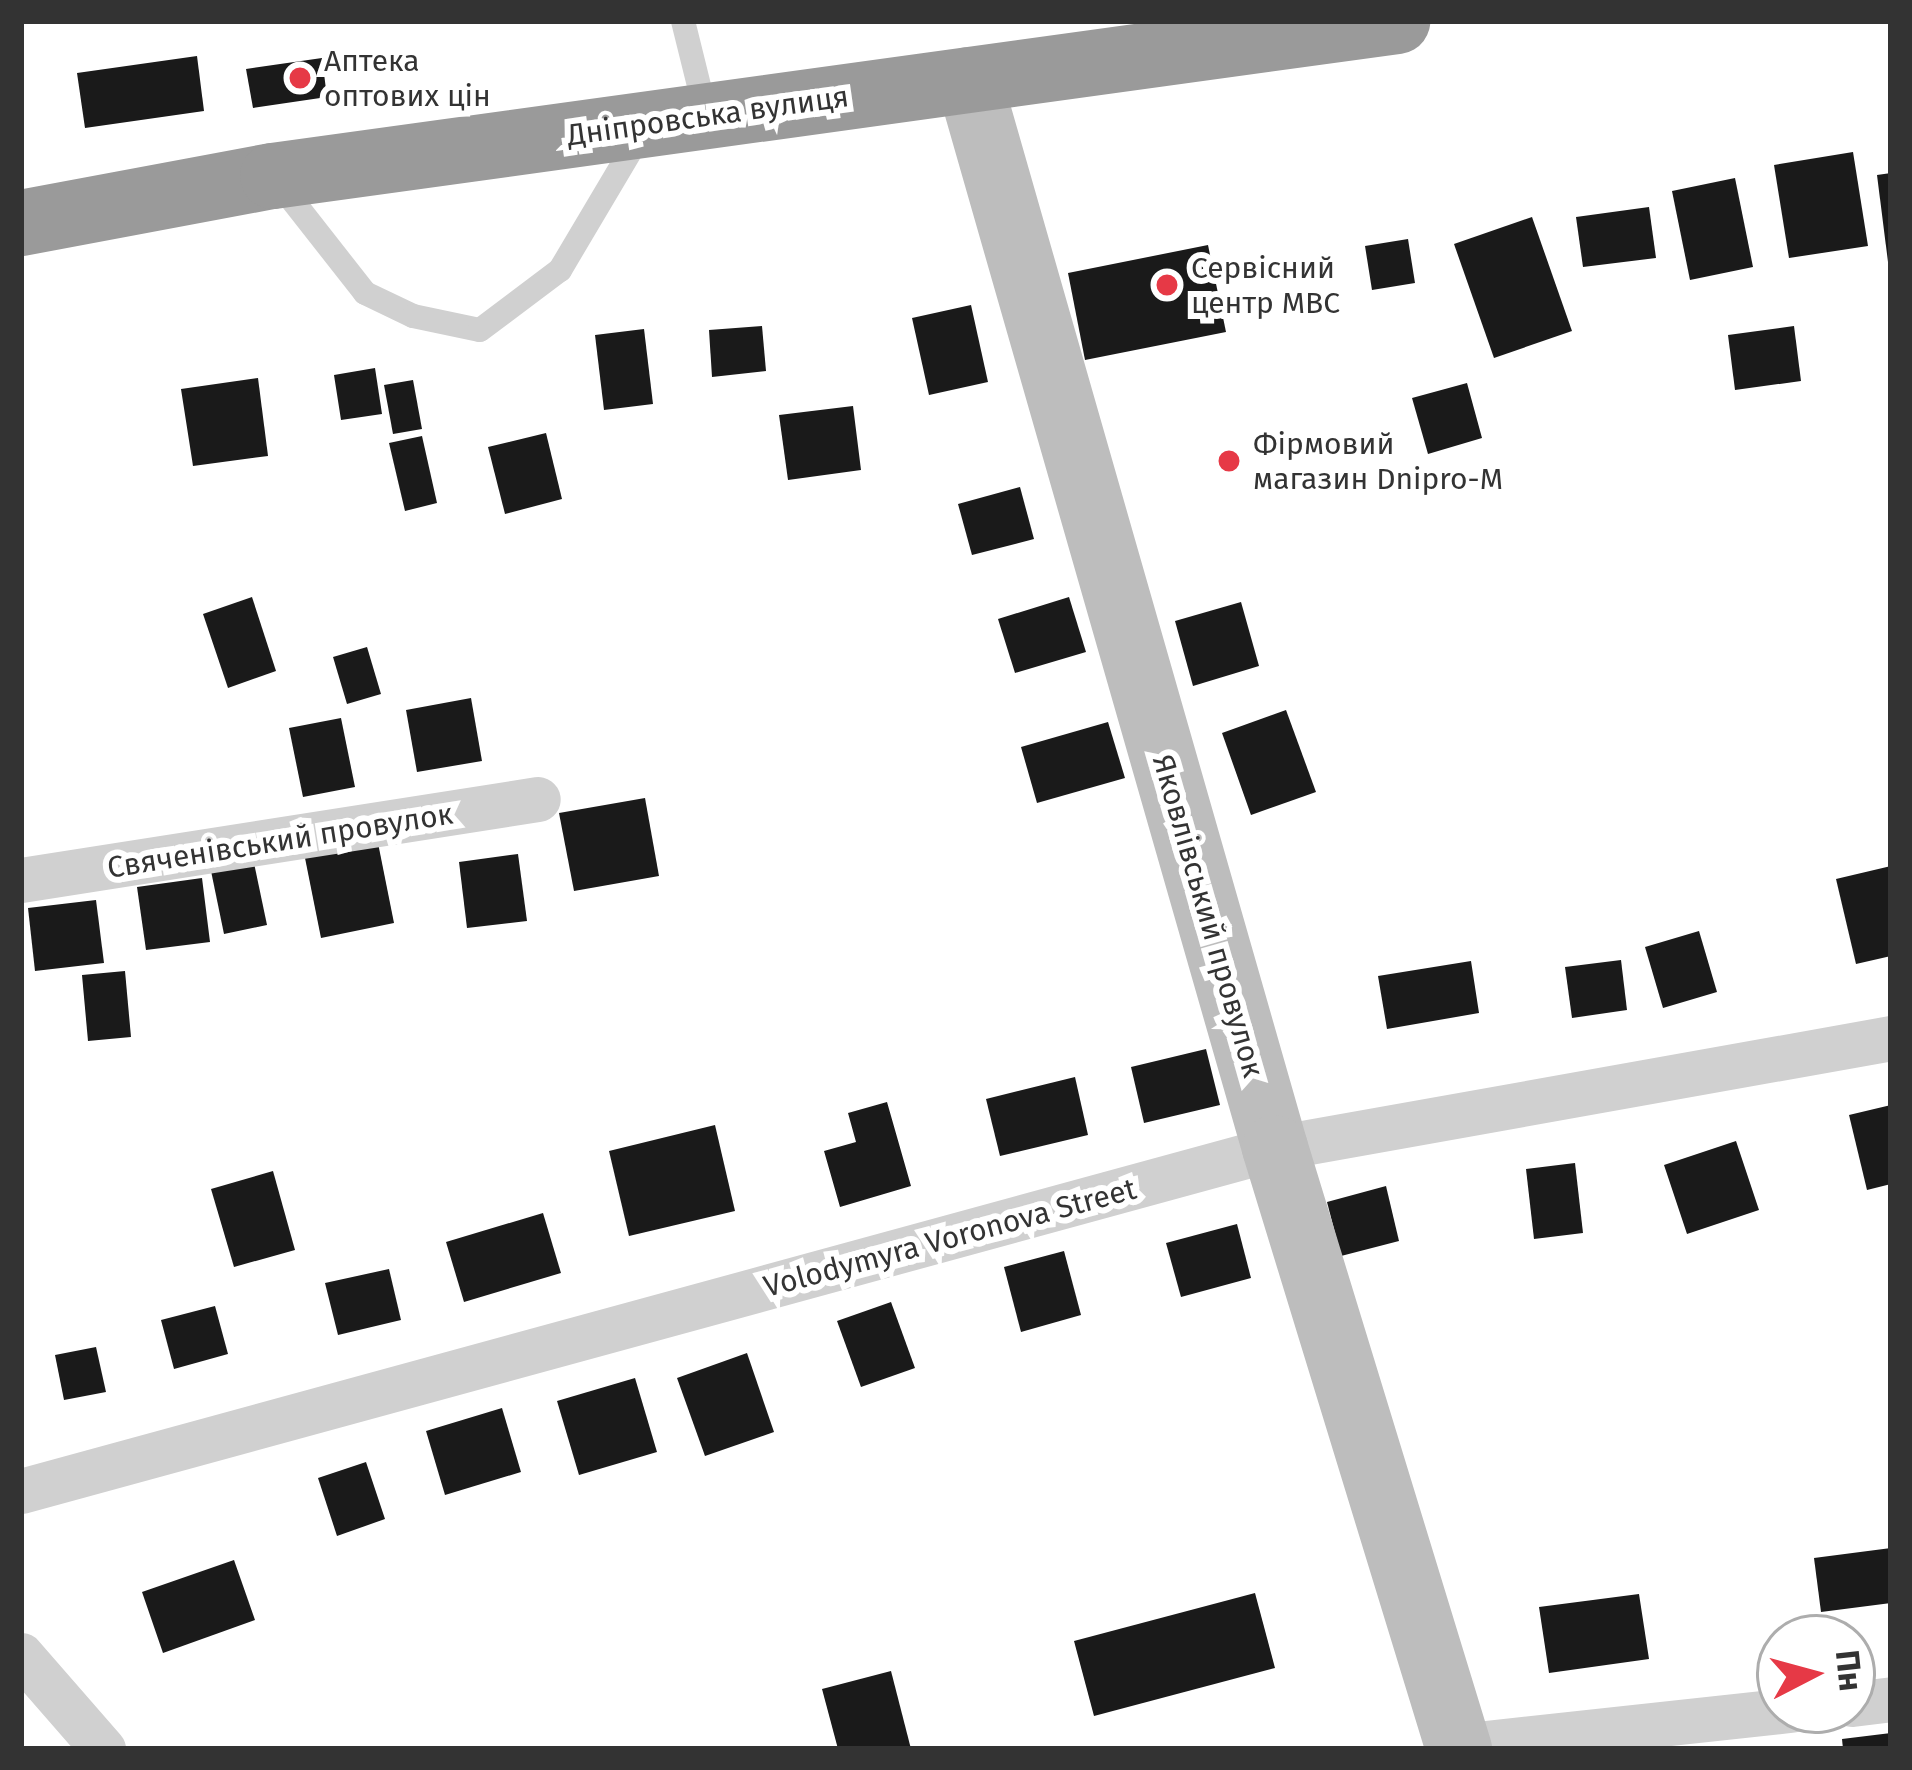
<!DOCTYPE html>
<meta charset="utf-8">
<style>
body{margin:0}
#map{position:relative;width:1912px;height:1770px;overflow:hidden;background:#fff;font-family:"Fira Sans",sans-serif}
div>[style]{position:absolute}
.building>*{inset:0;background:#1a1a1a}
.lane>*{height:24px;margin:-12px;padding:0 12px;transform-origin:12px;border-radius:12px;background:#d0d0d0}
.street>*{height:45px;margin:-22.5px;padding:0 22.5px;transform-origin:22.5px;border-radius:22.5px;background:#d0d0d0}
.secondary>*{height:66px;margin:-33px;padding:0 33px;transform-origin:33px;border-radius:33px;background:#bdbdbd}
.highway>*{height:66px;margin:-33px;padding:0 33px;transform-origin:33px;border-radius:33px;background:#9a9a9a}
.dots>*{width:33px;height:33px;translate:-50% -50%;box-sizing:border-box;border:6px solid #fff;border-radius:50%}
span{translate:-50% -50%;white-space:nowrap;text-align:center;line-height:1.15;-webkit-text-stroke:12px #fff;paint-order:stroke}
.poi-label{font-size:30px;color:#333}
.left{translate:0 -50%;text-align:left}
.street-label{font-size:30px;color:#333}
.frame{position:absolute;inset:0;border:24px solid #333;pointer-events:none}
.north{position:absolute;left:1756px;top:1614px;width:120px;height:120px;box-sizing:border-box;background:#fff;border:3px solid #adadad;border-radius:50%;rotate:84deg;font-size:33px;font-weight:700;line-height:48px;text-align:center;color:#333}
.north::after{content:'';display:block;margin:auto;width:42px;height:54px;background:#e63946;clip-path:polygon(50% 0,100% 100%,50% 72%,0 100%)}
</style>
<div id="map">
<div class="building">
<div style="clip-path:polygon(197px 56px,204px 111px,85px 128px,77px 73px)"></div>
<div style="clip-path:polygon(322px 58px,327px 97px,253px 108px,246px 69px)"></div>
<div style="clip-path:polygon(1853px 152px,1868px 246px,1789px 258px,1774px 165px)"></div>
<div style="clip-path:polygon(1891px 173px,1891px 262px,1888px 262px,1877px 175px)"></div>
<div style="clip-path:polygon(1735px 178px,1753px 267px,1690px 280px,1672px 191px)"></div>
<div style="clip-path:polygon(1649px 207px,1656px 258px,1583px 267px,1576px 217px)"></div>
<div style="clip-path:polygon(1532px 217px,1572px 331px,1494px 358px,1454px 244px)"></div>
<div style="clip-path:polygon(1408px 239px,1415px 283px,1372px 290px,1365px 246px)"></div>
<div style="clip-path:polygon(1208px 245px,1226px 332px,1085px 360px,1068px 273px)"></div>
<div style="clip-path:polygon(971px 305px,988px 382px,929px 395px,912px 318px)"></div>
<div style="clip-path:polygon(762px 326px,766px 371px,712px 377px,709px 330px)"></div>
<div style="clip-path:polygon(1794px 326px,1801px 381px,1735px 390px,1728px 335px)"></div>
<div style="clip-path:polygon(644px 329px,653px 404px,604px 410px,595px 335px)"></div>
<div style="clip-path:polygon(375px 368px,382px 414px,341px 420px,334px 375px)"></div>
<div style="clip-path:polygon(258px 378px,268px 456px,193px 466px,181px 389px)"></div>
<div style="clip-path:polygon(413px 380px,422px 429px,393px 434px,384px 385px)"></div>
<div style="clip-path:polygon(1467px 383px,1482px 438px,1428px 454px,1412px 398px)"></div>
<div style="clip-path:polygon(853px 406px,861px 470px,788px 480px,779px 415px)"></div>
<div style="clip-path:polygon(546px 433px,562px 499px,505px 514px,488px 447px)"></div>
<div style="clip-path:polygon(422px 436px,437px 503px,405px 511px,389px 443px)"></div>
<div style="clip-path:polygon(1020px 487px,1034px 539px,972px 555px,958px 504px)"></div>
<div style="clip-path:polygon(252px 597px,276px 671px,228px 688px,203px 614px)"></div>
<div style="clip-path:polygon(1069px 597px,1086px 652px,1015px 673px,998px 619px)"></div>
<div style="clip-path:polygon(1241px 602px,1259px 666px,1193px 686px,1175px 621px)"></div>
<div style="clip-path:polygon(367px 647px,381px 694px,347px 704px,333px 657px)"></div>
<div style="clip-path:polygon(471px 698px,482px 761px,417px 772px,406px 710px)"></div>
<div style="clip-path:polygon(1286px 710px,1316px 792px,1251px 815px,1222px 733px)"></div>
<div style="clip-path:polygon(341px 718px,355px 787px,303px 797px,289px 728px)"></div>
<div style="clip-path:polygon(1108px 722px,1125px 778px,1037px 803px,1021px 747px)"></div>
<div style="clip-path:polygon(645px 798px,659px 876px,574px 891px,559px 813px)"></div>
<div style="clip-path:polygon(378px 843px,394px 923px,321px 938px,305px 858px)"></div>
<div style="clip-path:polygon(518px 854px,527px 921px,467px 928px,459px 862px)"></div>
<div style="clip-path:polygon(254px 863px,267px 925px,224px 934px,211px 871px)"></div>
<div style="clip-path:polygon(1891px 866px,1891px 956px,1856px 964px,1836px 879px)"></div>
<div style="clip-path:polygon(202px 878px,210px 942px,146px 950px,137px 887px)"></div>
<div style="clip-path:polygon(96px 900px,104px 963px,35px 971px,28px 908px)"></div>
<div style="clip-path:polygon(1699px 931px,1717px 992px,1663px 1008px,1645px 947px)"></div>
<div style="clip-path:polygon(1621px 960px,1627px 1010px,1572px 1018px,1565px 967px)"></div>
<div style="clip-path:polygon(1471px 961px,1479px 1013px,1387px 1029px,1378px 976px)"></div>
<div style="clip-path:polygon(125px 971px,131px 1037px,88px 1041px,82px 975px)"></div>
<div style="clip-path:polygon(1206px 1049px,1220px 1105px,1144px 1123px,1131px 1067px)"></div>
<div style="clip-path:polygon(1075px 1077px,1088px 1135px,1000px 1156px,986px 1099px)"></div>
<div style="clip-path:polygon(887px 1102px,911px 1186px,840px 1207px,824px 1151px,856px 1142px,848px 1113px)"></div>
<div style="clip-path:polygon(1891px 1105px,1891px 1184px,1867px 1190px,1849px 1115px)"></div>
<div style="clip-path:polygon(715px 1125px,735px 1211px,629px 1236px,609px 1151px)"></div>
<div style="clip-path:polygon(1736px 1141px,1759px 1210px,1687px 1234px,1664px 1165px)"></div>
<div style="clip-path:polygon(1575px 1163px,1583px 1233px,1534px 1239px,1526px 1169px)"></div>
<div style="clip-path:polygon(273px 1171px,295px 1250px,234px 1267px,211px 1189px)"></div>
<div style="clip-path:polygon(1386px 1186px,1399px 1241px,1341px 1256px,1327px 1202px)"></div>
<div style="clip-path:polygon(543px 1213px,561px 1273px,464px 1302px,446px 1242px)"></div>
<div style="clip-path:polygon(1237px 1224px,1251px 1278px,1181px 1297px,1166px 1243px)"></div>
<div style="clip-path:polygon(1064px 1251px,1081px 1315px,1021px 1332px,1004px 1267px)"></div>
<div style="clip-path:polygon(389px 1269px,401px 1320px,338px 1335px,325px 1283px)"></div>
<div style="clip-path:polygon(891px 1302px,915px 1368px,861px 1387px,837px 1321px)"></div>
<div style="clip-path:polygon(215px 1306px,228px 1354px,174px 1369px,161px 1320px)"></div>
<div style="clip-path:polygon(96px 1347px,106px 1392px,64px 1400px,55px 1355px)"></div>
<div style="clip-path:polygon(747px 1353px,774px 1432px,705px 1456px,677px 1378px)"></div>
<div style="clip-path:polygon(635px 1378px,657px 1452px,579px 1475px,557px 1401px)"></div>
<div style="clip-path:polygon(502px 1408px,521px 1472px,445px 1495px,426px 1431px)"></div>
<div style="clip-path:polygon(366px 1462px,385px 1519px,337px 1536px,318px 1478px)"></div>
<div style="clip-path:polygon(1891px 1548px,1891px 1603px,1821px 1612px,1814px 1558px)"></div>
<div style="clip-path:polygon(234px 1560px,255px 1620px,163px 1653px,142px 1592px)"></div>
<div style="clip-path:polygon(1255px 1593px,1275px 1668px,1094px 1716px,1074px 1641px)"></div>
<div style="clip-path:polygon(1639px 1594px,1649px 1659px,1549px 1673px,1539px 1607px)"></div>
<div style="clip-path:polygon(891px 1671px,911px 1749px,838px 1749px,822px 1689px)"></div>
<div style="clip-path:polygon(1891px 1733px,1891px 1749px,1843px 1749px,1842px 1739px)"></div>
</div>
<div class="lane">
<div style="left:683px;top:21px;width:96px;rotate:76.1deg"></div>
<div style="left:278px;top:182px;width:141px;rotate:51.9deg"></div>
<div style="left:365px;top:293px;width:53px;rotate:25.6deg"></div>
<div style="left:413px;top:316px;width:68px;rotate:11.8deg"></div>
<div style="left:480px;top:330px;width:100px;rotate:-36.9deg"></div>
<div style="left:560px;top:270px;width:155px;rotate:-59.3deg"></div>
</div>
<div class="street">
<div style="left:21px;top:880px;width:523px;rotate:-8.9deg"></div>
<div style="left:21px;top:1491px;width:1300px;rotate:-15.3deg"></div>
<div style="left:1275px;top:1148px;width:626px;rotate:-10.12deg"></div>
<div style="left:21px;top:1655px;width:125px;rotate:48.9deg"></div>
<div style="left:1852px;top:1704px;width:39px;rotate:-7deg"></div>
<div style="left:1458px;top:1746px;width:336px;rotate:-6.2deg"></div>
</div>
<div class="secondary">
<div style="left:969px;top:80px;width:1111px;rotate:74.01deg"></div>
<div style="left:1275px;top:1148px;width:629px;rotate:72.98deg"></div>
</div>
<div class="highway">
<div style="left:21px;top:223px;width:256px;rotate:-10.6deg"></div>
<div style="left:273px;top:176px;width:1135px;rotate:-7.85deg"></div>
</div>
<div class="dots">
<div style="left:300px;top:78px;background:#e63946"></div>
<div style="left:1167px;top:285px;background:#e63946"></div>
<div style="left:1229px;top:461px;background:#e63946"></div>
</div>
<div class="poi-label">
<span class="left" style="left:324px;top:78px">Аптека<br>оптових цін</span>
<span class="left" style="left:1191px;top:285px">Сервісний<br>центр МВС</span>
<span class="left" style="left:1253px;top:461px">Фірмовий<br>магазин Dnipro-M</span>
</div>
<div class="street-label">
<span style="left:708px;top:116px;rotate:-8deg">Дніпровська вулиця</span>
<span style="left:280px;top:841px;rotate:-9deg">Свяченівський провулок</span>
<span style="left:1208px;top:916px;rotate:74deg">Яковлівський провулок</span>
<span style="left:950px;top:1238px;rotate:-15deg">Volodymyra Voronova Street</span>
</div>
<div class="frame"></div>
<div class="north">Пн</div>
</div>
